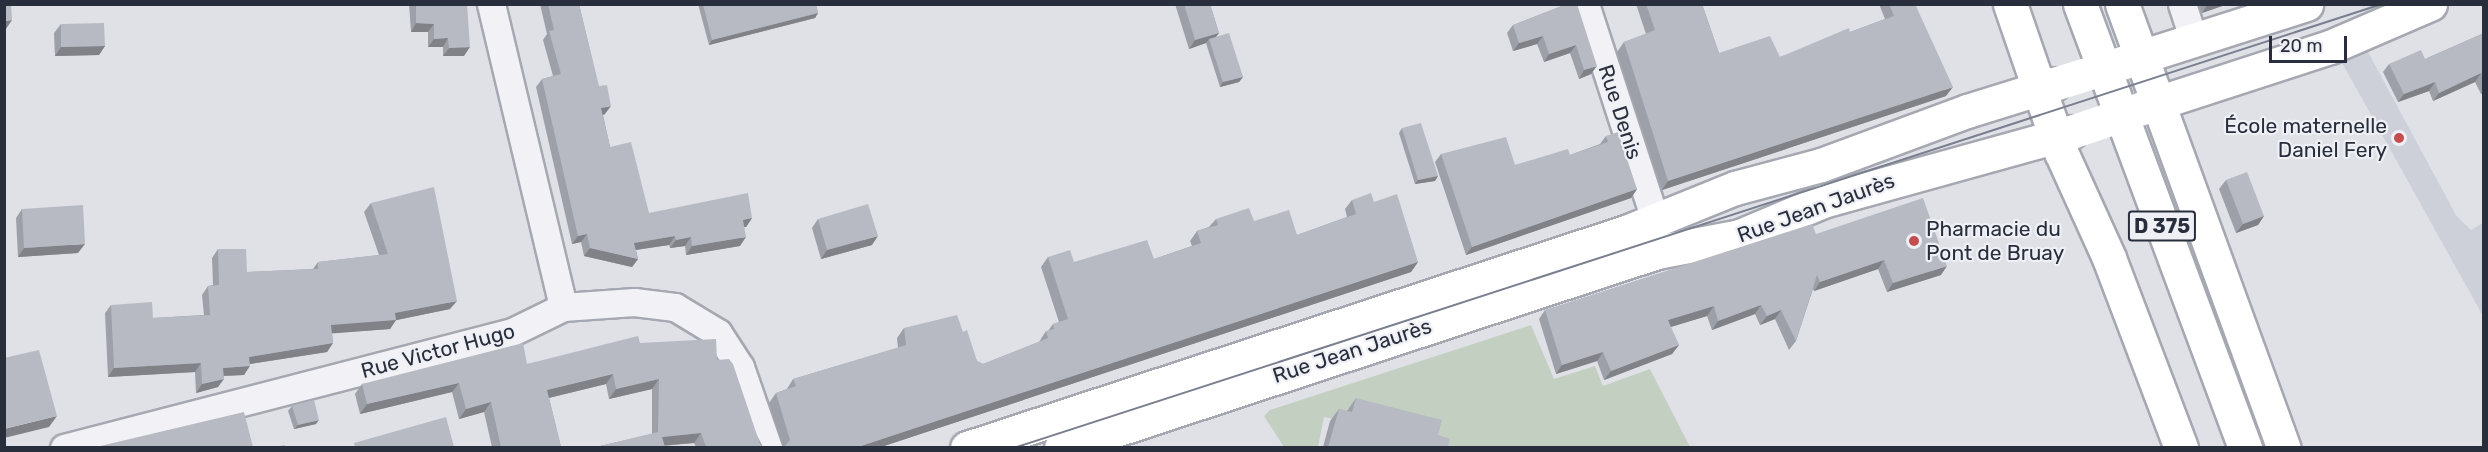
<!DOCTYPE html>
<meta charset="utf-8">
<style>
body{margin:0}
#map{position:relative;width:2488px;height:452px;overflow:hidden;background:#dfe1e7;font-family:Rubik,sans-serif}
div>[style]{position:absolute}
.built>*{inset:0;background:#ced0d9}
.green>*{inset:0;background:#c3d0c1}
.roads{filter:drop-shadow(2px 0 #a5a8b1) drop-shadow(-2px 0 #a5a8b1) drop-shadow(0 2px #a5a8b1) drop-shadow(0 -2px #a5a8b1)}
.minor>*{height:27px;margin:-13.5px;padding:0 13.5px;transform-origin:13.5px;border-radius:13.5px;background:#f2f2f6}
.secondary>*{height:33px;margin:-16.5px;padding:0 16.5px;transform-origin:16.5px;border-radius:16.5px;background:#fff}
.primary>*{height:33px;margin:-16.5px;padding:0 16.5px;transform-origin:16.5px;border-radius:16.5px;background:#fff}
.tram>*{height:1.5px;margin:-0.75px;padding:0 0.75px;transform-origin:0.75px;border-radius:0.75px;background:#7a7f8f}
.secondary-bridge>*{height:33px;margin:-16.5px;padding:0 16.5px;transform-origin:16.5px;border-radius:16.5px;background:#fff}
.wall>*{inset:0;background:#9da0a8}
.shaded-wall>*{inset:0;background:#808288}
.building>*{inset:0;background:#b7bac3}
.dots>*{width:16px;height:16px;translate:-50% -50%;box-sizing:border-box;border:3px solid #eff0f5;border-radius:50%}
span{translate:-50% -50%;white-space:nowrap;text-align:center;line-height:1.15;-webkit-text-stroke:4.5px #eff0f5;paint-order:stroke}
.shield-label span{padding:2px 4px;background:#eff0f5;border:2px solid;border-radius:4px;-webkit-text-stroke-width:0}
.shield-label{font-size:20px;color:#292e3d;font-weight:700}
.street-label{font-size:21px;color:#292e3d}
.poi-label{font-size:21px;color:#292e3d}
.right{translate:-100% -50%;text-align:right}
.left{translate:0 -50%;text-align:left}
.frame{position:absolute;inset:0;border:6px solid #292e3d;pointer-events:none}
.scale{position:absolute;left:2269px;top:36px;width:78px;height:27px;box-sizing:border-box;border:3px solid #292e3d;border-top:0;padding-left:8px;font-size:18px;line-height:21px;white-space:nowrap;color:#292e3d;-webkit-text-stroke:4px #eff0f5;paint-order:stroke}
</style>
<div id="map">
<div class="built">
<div style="clip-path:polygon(2368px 52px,2456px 215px,2471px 230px,2483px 223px,2483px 316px,2341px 61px)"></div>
</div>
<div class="green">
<div style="clip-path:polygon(1531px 325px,1554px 379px,1595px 366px,1603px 386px,1650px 369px,1690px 447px,1431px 447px,1348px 410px,1345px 421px,1324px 417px,1318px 447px,1284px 447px,1264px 416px,1270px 410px)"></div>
</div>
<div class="roads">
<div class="minor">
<div style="left:491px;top:4px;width:311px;rotate:76.6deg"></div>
<div style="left:1585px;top:4px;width:227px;rotate:72deg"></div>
<div style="left:2182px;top:4px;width:38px;rotate:72deg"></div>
<div style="left:64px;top:448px;width:461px;rotate:-14.5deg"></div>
<div style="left:510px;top:333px;width:59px;rotate:-26.1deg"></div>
<div style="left:563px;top:307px;width:71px;rotate:-4deg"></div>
<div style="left:634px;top:302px;width:41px;rotate:7deg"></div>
<div style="left:675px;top:307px;width:50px;rotate:31.2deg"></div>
<div style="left:718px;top:333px;width:40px;rotate:57.1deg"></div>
<div style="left:740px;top:367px;width:86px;rotate:70.9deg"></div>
</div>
<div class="secondary">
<div style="left:2131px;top:60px;width:184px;rotate:-17.7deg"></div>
<div style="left:2148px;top:106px;width:191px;rotate:-18deg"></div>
<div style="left:2330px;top:47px;width:109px;rotate:-23.3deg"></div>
<div style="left:967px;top:448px;width:693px;rotate:-18.15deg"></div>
<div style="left:1626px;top:232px;width:118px;rotate:-22deg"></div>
<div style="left:1735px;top:188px;width:89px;rotate:-15deg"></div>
<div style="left:1821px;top:165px;width:156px;rotate:-20.3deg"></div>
<div style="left:1967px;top:111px;width:91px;rotate:-17.2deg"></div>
<div style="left:1061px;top:448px;width:627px;rotate:-18.2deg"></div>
<div style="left:1657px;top:252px;width:85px;rotate:-10.9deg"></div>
<div style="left:1740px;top:236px;width:90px;rotate:-22.9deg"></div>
<div style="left:1823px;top:201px;width:257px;rotate:-15.5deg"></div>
</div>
<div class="primary">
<div style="left:2010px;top:4px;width:157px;rotate:71deg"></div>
<div style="left:2061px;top:152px;width:116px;rotate:65.6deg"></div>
<div style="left:2109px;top:258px;width:203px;rotate:69.2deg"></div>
<div style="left:2080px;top:4px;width:474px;rotate:69.6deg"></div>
<div style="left:2122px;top:4px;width:473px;rotate:70deg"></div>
</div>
</div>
<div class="tram">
<div style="left:1014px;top:448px;width:1438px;rotate:-17.98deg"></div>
</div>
<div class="secondary-bridge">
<div style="left:2054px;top:84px;width:81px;rotate:-17.3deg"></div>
<div style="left:2071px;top:132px;width:81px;rotate:-18.7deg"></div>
</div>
<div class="wall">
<div style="clip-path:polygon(409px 4px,467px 4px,464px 56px,443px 56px,443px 47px,428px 47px,428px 32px,411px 32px)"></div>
<div style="clip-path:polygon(540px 4px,579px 4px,605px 114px,603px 115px,610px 147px,649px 213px,752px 218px,746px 227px,744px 227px,740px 246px,686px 255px,685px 246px,670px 248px,669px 245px,636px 250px,638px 259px,632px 267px,584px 256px,581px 242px,572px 244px,536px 87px,542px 79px,553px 76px,543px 40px,547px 34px)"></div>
<div style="clip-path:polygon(698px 4px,816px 4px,818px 13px,815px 18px,709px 45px)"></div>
<div style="clip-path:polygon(1175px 4px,1210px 4px,1219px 33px,1216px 37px,1243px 77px,1239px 82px,1220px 87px,1206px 43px,1189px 49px)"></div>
<div style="clip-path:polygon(1567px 4px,1591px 74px,1579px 79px,1570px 53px,1544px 62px,1537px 44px,1513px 51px,1507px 33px,1513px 25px)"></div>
<div style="clip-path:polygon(1636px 4px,1702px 4px,1719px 53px,1780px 57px,1850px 32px,1885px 19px,1879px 4px,1915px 4px,1946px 96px,1662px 190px,1617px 52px,1624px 42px,1646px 34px)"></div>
<div style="clip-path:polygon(2198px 4px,2228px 4px,2202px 13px)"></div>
<div style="clip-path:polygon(61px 24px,105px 46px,99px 55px,55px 56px,54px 33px)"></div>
<div style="clip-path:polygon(2484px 33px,2484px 93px,2481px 94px,2475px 82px,2433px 101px,2429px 91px,2398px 102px,2383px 72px,2389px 64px,2425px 59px)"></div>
<div style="clip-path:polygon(1402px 128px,1438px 176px,1435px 181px,1415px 184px,1399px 133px)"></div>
<div style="clip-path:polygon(1606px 136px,1637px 189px,1631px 198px,1466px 255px,1435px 162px,1441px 154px,1515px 165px,1570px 155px,1600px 144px)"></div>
<div style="clip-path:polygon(2226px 180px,2264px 216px,2258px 225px,2236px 233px,2219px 189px)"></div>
<div style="clip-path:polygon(1352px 200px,1374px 202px,1418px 262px,1411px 272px,881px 447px,783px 447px,769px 403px,776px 393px,787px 389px,793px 379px,898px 348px,897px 338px,904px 328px,963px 332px,977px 361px,983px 364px,1039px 342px,1046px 331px,1048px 331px,1053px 324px,1059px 322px,1041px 267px,1048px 257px,1074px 262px,1154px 259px,1192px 246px,1190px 241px,1197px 231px,1209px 227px,1216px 219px,1254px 221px,1297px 235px,1347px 217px,1345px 209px)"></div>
<div style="clip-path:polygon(371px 203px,450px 309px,396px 320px,390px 329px,332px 333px,333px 343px,327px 352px,250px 364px,244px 375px,224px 376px,218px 387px,196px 393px,195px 372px,108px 377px,105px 313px,111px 305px,153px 318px,204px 315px,202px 295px,208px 286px,213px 285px,212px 258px,218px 249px,247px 272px,313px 269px,318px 262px,379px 255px,364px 212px)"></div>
<div style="clip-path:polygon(22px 209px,78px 253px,18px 257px,16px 218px)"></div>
<div style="clip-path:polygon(818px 219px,872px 245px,821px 259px,812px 228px)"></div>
<div style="clip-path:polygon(1816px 234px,1941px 275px,1887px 292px,1878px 269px,1814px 291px,1813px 289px,1796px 341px,1789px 350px,1775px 319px,1760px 325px,1755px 314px,1712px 330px,1707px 316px,1670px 327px,1679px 345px,1672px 354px,1604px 380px,1597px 361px,1556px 374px,1539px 319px,1545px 310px)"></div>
<div style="clip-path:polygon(640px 343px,717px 360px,763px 447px,696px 447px,694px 443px,664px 446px,665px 447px,600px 447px,600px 446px,652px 434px,652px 389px,609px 399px,606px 384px,549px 398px,561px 447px,492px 447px,484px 412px,459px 419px,452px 392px,360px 414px,355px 394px,362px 384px,527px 364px)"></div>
<div style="clip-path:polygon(1356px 398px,1438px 435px,1448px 447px,1323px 447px,1330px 421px,1339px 409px,1347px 411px)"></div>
<div style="clip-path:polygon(292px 406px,316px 424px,294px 429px,288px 411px)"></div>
</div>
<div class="shaded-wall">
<div style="clip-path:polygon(2209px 4px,2228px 4px,2202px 13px,2207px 5px)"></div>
<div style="clip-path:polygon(818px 13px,815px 18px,709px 45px,712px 40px)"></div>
<div style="clip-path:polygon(12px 20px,6px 29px,4px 29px,4px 21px)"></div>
<div style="clip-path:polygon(416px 23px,434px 24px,428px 32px,411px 32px)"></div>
<div style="clip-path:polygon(1219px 33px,1212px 42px,1209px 39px,1206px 43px,1189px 49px,1195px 40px)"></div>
<div style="clip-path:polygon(1543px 36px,1537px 44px,1513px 51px,1519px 43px)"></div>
<div style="clip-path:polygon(448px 38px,443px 47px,428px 47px,434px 39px)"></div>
<div style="clip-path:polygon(1576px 45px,1570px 53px,1544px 62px,1549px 54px)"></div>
<div style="clip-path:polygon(105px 46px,99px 55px,55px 56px,61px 47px)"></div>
<div style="clip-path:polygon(470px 47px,464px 56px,443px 56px,449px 48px)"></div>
<div style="clip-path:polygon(1597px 66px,1591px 74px,1579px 79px,1584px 70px)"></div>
<div style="clip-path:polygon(2481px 73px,2475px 82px,2433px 101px,2439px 93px)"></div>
<div style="clip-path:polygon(1243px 77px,1239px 82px,1220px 87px,1223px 82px)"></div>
<div style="clip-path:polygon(2435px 82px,2429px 91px,2398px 102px,2404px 94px)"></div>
<div style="clip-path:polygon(1953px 87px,1946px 96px,1662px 190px,1668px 181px)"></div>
<div style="clip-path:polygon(611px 106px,605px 114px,595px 117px,601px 108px)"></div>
<div style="clip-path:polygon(1438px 176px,1435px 181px,1415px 184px,1418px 180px)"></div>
<div style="clip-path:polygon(1637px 189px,1631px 198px,1466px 255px,1472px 247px)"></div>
<div style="clip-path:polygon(2264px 216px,2258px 225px,2236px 233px,2243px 224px)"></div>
<div style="clip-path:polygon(752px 218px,746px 227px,737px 228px,743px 220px)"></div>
<div style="clip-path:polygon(587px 234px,581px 242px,572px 244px,578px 236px)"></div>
<div style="clip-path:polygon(675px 236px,669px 245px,628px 251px,634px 243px)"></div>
<div style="clip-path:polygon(878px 236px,872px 245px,821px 259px,827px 250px)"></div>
<div style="clip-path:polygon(691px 237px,685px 246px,670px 248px,676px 240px)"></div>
<div style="clip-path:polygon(746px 237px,740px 246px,686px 255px,692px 246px)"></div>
<div style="clip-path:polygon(85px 244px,78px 253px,18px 257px,24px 248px)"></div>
<div style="clip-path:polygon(590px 248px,638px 259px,632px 267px,584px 256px)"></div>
<div style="clip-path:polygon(1884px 260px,1878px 269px,1814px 291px,1820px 282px)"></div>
<div style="clip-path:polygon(1418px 262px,1411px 272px,881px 447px,858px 447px)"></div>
<div style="clip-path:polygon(1947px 266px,1941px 275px,1887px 292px,1893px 283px)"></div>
<div style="clip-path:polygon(457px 301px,450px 309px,392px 321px,396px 320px,390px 329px,325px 334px,331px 325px)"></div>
<div style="clip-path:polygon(1761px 305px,1755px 314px,1712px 330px,1718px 321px)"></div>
<div style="clip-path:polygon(1714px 306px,1707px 316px,1661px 330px,1668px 320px)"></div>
<div style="clip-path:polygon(1781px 310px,1775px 319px,1760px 325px,1767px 316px)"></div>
<div style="clip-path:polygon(333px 343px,327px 352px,243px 365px,249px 357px)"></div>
<div style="clip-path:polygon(1679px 345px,1672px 354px,1604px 380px,1611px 371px)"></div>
<div style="clip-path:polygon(1603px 352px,1597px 361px,1556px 374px,1562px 365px)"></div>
<div style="clip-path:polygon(201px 363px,195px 372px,108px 377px,114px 368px)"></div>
<div style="clip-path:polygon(250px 366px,244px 375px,217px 376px,223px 368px)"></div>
<div style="clip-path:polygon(613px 374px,606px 384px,540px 400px,547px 390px)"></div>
<div style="clip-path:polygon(224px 379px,218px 387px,196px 393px,202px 384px)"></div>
<div style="clip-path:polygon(659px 379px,652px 389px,609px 399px,616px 389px)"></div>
<div style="clip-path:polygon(459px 383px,452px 392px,360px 414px,367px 404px)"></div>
<div style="clip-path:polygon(491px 402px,484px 412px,459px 419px,466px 409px)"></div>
<div style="clip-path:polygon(57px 416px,49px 427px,4px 438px,4px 429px)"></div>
<div style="clip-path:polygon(319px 420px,316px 424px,294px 429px,298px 425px)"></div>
<div style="clip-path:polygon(701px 433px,694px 443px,655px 446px,662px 437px)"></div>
</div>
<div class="building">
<div style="clip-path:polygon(4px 4px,11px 4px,12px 20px,4px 21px)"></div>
<div style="clip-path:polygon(416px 4px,467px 4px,470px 47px,449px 48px,448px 38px,434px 39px,434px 24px,416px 23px)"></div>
<div style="clip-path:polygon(548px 4px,579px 4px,599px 86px,607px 85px,611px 106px,601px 108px,610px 147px,631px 142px,649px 213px,748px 193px,752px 218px,743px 220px,746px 237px,692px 246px,691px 237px,676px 240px,675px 236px,634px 243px,638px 259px,590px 248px,587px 234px,578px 236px,542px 79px,561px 74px,549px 31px,554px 30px)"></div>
<div style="clip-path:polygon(703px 4px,816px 4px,818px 13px,712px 40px)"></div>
<div style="clip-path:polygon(1184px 4px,1210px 4px,1219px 33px,1195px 40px)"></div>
<div style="clip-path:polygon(1567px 4px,1577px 4px,1597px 66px,1584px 70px,1576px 45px,1549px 54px,1543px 36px,1519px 43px,1513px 25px)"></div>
<div style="clip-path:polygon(1646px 4px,1702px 4px,1719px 53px,1770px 36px,1780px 57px,1849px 28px,1850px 32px,1894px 16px,1889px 4px,1915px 4px,1953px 87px,1668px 181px,1624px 42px,1655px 30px)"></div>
<div style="clip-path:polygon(104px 23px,105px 46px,61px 47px,61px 24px)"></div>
<div style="clip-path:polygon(1229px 33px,1243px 77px,1223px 82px,1209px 39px)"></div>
<div style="clip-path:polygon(2484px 33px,2484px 78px,2481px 73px,2439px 93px,2435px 82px,2404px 94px,2389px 64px,2421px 50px,2425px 59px)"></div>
<div style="clip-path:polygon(1421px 123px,1438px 176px,1418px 180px,1402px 128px)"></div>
<div style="clip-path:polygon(1618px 132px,1637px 189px,1472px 247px,1441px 154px,1506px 137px,1515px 165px,1568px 149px,1570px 155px,1608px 142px,1606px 136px)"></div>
<div style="clip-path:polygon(2247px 172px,2264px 216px,2243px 224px,2226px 180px)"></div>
<div style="clip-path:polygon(434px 187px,457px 301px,395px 313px,396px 320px,331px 325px,333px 343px,249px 357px,250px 366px,223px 368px,224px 379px,202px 384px,201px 363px,114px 368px,111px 305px,152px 302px,153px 318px,210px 315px,208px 286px,219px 285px,218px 249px,246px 249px,247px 272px,318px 269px,318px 262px,388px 254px,371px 203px)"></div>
<div style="clip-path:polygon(1371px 193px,1374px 202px,1397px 194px,1418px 262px,858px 447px,784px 447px,790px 440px,776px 393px,796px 386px,793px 379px,906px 345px,904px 328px,957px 315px,963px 332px,967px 330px,977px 361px,983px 364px,1048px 338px,1046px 331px,1054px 329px,1053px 324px,1068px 319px,1048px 257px,1070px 250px,1074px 262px,1147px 240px,1154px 259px,1201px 243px,1197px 231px,1218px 225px,1216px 219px,1249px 208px,1254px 221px,1289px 210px,1297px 235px,1356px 214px,1352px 200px)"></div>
<div style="clip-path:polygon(1923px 198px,1947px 266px,1893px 283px,1884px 260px,1820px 282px,1817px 275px,1796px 341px,1781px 310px,1767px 316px,1761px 305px,1718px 321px,1714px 306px,1668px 320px,1679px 345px,1611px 371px,1603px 352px,1562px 365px,1545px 310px,1812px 224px,1816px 234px)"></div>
<div style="clip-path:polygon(868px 204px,878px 236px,827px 250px,818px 219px)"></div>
<div style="clip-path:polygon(83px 205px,85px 244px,24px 248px,22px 209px)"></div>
<div style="clip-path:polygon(638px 336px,640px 343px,716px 339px,717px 360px,729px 359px,733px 364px,760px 444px,763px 447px,706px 447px,701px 433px,662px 437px,665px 447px,601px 447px,600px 446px,658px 432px,659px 379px,616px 389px,613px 374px,547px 390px,561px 447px,501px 447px,491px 402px,466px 409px,459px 383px,367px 404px,362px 384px,523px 343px,527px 364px)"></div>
<div style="clip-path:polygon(39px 350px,57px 416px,4px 429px,4px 358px)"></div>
<div style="clip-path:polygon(1356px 398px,1442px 420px,1438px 435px,1450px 439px,1448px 447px,1328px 447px,1339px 409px,1352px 412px)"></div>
<div style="clip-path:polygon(314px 400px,319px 420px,298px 425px,292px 406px)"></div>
<div style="clip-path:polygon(244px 412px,253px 447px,96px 447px)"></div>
<div style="clip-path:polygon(446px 417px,454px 447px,355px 447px,354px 443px)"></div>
<div style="clip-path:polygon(285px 445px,285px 447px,275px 447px)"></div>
</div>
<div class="dots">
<div style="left:2399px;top:138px;background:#c24e4f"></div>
<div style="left:1914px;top:241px;background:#c24e4f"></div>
</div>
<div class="shield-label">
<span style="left:2162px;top:226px">D 375</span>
</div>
<div class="street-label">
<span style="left:1620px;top:112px;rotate:72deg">Rue Denis</span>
<span style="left:1816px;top:208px;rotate:-20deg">Rue Jean Jaurès</span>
<span style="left:438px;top:351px;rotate:-15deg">Rue Victor Hugo</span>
<span style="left:1352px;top:351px;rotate:-18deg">Rue Jean Jaurès</span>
</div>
<div class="poi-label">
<span class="right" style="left:2387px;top:138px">École maternelle<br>Daniel Fery</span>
<span class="left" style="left:1926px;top:241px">Pharmacie du<br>Pont de Bruay</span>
</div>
<div class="frame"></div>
<div class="scale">20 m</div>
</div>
